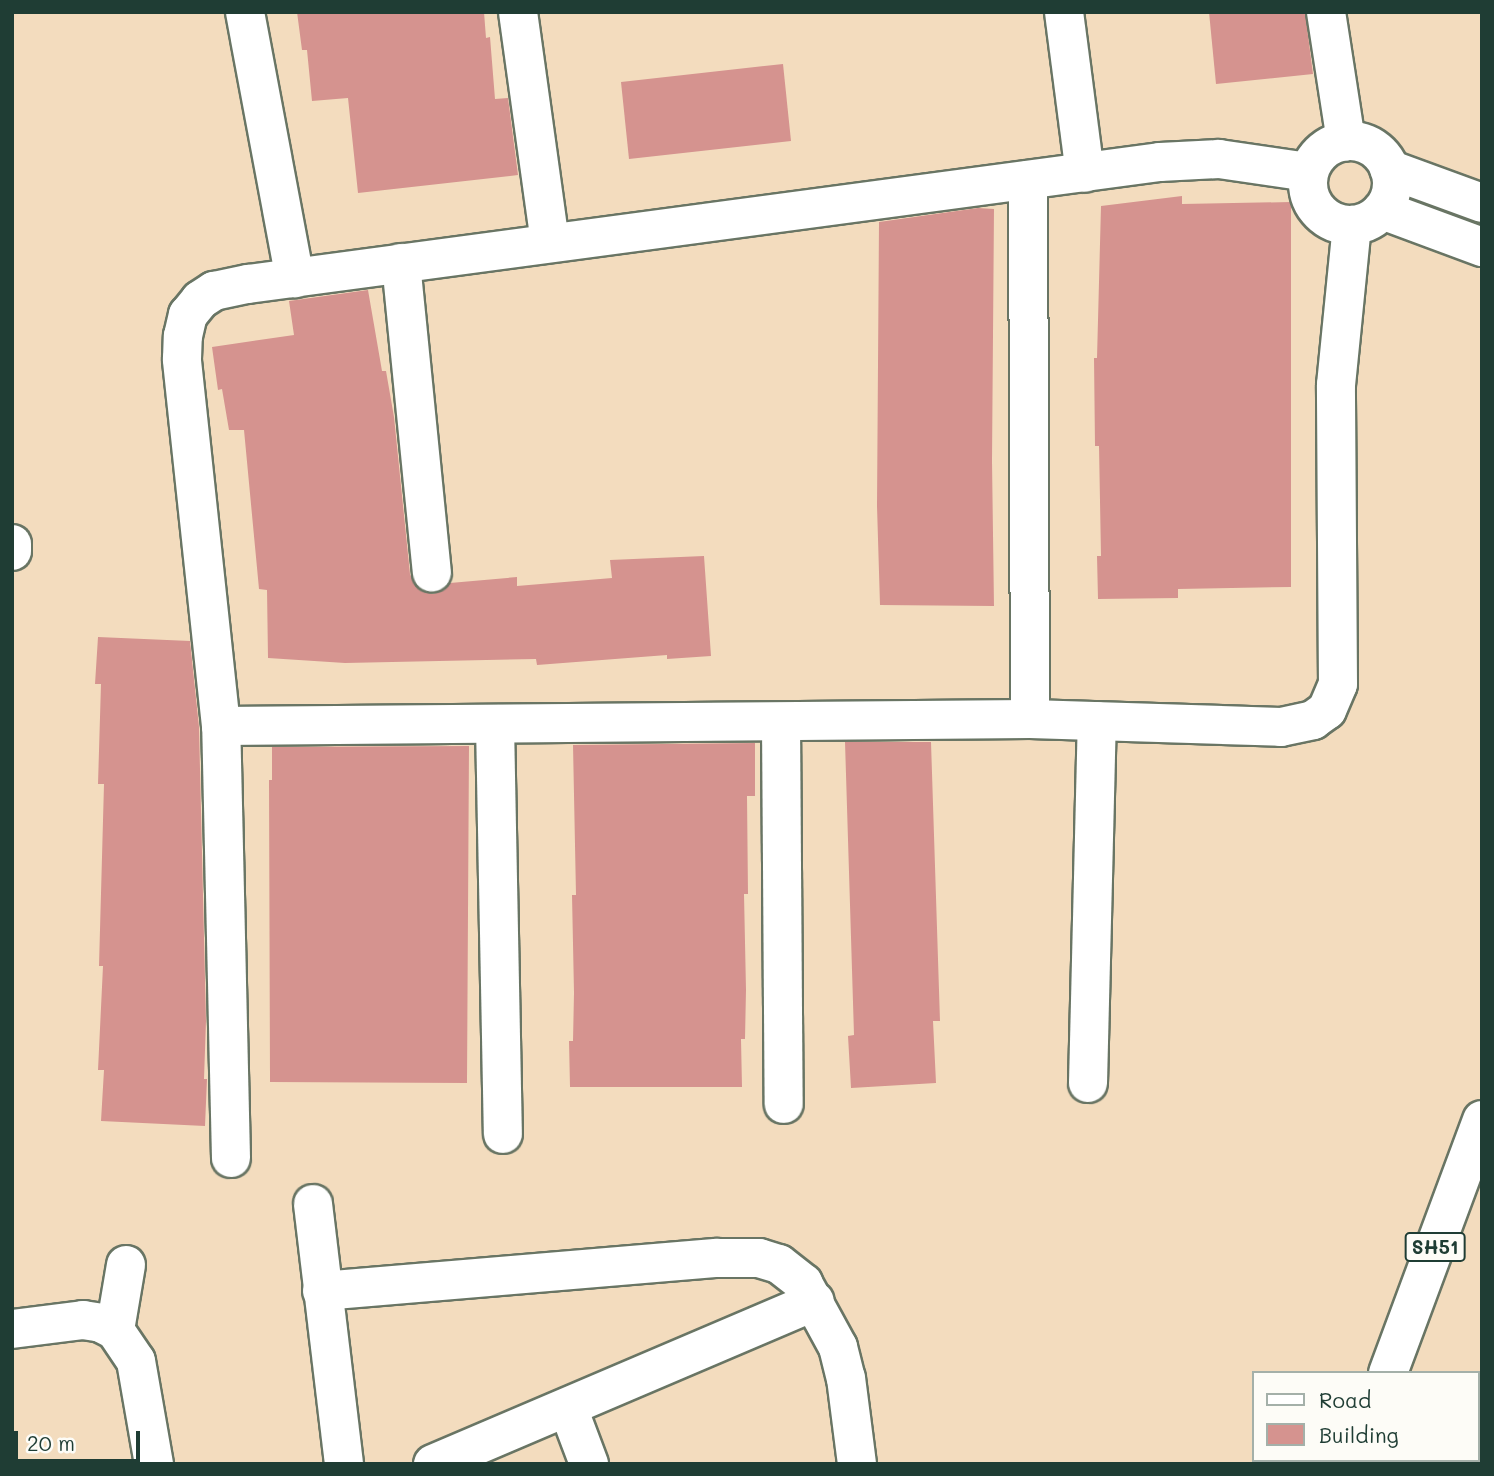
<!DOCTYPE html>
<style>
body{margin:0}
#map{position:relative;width:1494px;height:1476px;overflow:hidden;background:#f3dcbe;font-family:Mali,sans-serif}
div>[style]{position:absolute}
.building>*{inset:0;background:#d5938f}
.roads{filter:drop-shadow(2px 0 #697564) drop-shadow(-2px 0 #697564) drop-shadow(0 2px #697564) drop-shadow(0 -2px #697564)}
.street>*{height:38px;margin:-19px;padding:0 19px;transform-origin:19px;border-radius:19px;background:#fff}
.street>.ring{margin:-19px;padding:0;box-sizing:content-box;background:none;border:38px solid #fff;border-radius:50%}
.primary>*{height:38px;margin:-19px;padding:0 19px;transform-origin:19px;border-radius:19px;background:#fff}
span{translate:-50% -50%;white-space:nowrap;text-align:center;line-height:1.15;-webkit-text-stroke:7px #fdfcf7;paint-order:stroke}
.shield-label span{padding:2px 5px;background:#fdfcf7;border:2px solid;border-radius:5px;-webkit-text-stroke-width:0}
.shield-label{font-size:19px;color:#1f3d34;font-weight:700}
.frame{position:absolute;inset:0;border:14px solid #1f3d34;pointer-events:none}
.legend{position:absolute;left:1252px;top:1371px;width:228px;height:91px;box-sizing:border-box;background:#fdfcf7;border:2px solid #a4b0a9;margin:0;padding:9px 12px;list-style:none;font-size:21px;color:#1f3d34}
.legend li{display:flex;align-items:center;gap:14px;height:35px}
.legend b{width:35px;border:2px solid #a4b0a9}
.scale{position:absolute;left:14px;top:1431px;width:126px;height:32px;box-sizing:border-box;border:4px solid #1f3d34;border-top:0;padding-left:9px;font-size:21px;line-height:24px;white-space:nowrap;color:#1f3d34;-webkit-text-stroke:5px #fdfcf7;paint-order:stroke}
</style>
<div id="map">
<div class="building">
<div style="clip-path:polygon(297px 12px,484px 12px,486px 38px,490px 37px,495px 99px,508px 98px,518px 175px,358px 193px,348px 98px,312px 101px,307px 50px,302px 50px)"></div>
<div style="clip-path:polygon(1209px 12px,1305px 12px,1313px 74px,1216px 84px)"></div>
<div style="clip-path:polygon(783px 64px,791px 141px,629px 159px,621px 82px)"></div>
<div style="clip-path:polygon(1182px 196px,1182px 204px,1291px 202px,1291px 587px,1178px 589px,1178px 598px,1098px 599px,1097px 556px,1101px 556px,1099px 446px,1095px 446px,1094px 358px,1097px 358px,1101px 206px)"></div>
<div style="clip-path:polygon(978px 208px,994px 209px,992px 461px,994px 606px,880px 605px,877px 506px,879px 222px)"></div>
<div style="clip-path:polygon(368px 290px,382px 371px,386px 371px,394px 417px,410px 574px,415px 585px,424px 592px,433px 594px,444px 590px,450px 583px,517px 577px,517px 586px,612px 578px,610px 560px,704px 556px,711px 656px,667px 659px,667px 655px,537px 665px,536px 659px,345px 663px,268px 658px,267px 590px,259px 589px,244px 430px,229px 430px,222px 389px,218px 390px,212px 347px,294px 335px,289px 301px)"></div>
<div style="clip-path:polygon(98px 637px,190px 641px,199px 727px,206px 1021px,204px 1079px,207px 1079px,205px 1126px,101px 1121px,104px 1070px,98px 1070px,103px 966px,99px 966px,104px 784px,98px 784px,101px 684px,95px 684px)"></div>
<div style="clip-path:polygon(845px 742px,931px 742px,940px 1021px,933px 1021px,936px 1083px,851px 1088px,848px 1036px,854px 1035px)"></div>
<div style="clip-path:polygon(755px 743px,755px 796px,747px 796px,748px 894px,744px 894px,746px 990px,745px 1039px,741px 1039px,742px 1087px,570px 1087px,569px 1041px,573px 1041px,574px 993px,572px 895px,576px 895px,573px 745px)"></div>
<div style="clip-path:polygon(469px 746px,467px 1083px,270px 1082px,269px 780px,272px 780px,272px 747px)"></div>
</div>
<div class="roads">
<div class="street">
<div style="left:245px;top:12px;width:271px;rotate:79.4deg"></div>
<div style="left:518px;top:12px;width:233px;rotate:82.1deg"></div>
<div style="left:1064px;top:12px;width:162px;rotate:82.6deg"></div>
<div style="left:1326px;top:12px;width:131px;rotate:81.2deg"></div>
<div class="ring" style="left:1308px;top:141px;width:46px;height:46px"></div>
<div style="left:1389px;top:169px;width:99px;rotate:20.1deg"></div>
<div style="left:1028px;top:180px;width:539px;rotate:89.79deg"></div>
<div style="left:1382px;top:210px;width:107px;rotate:20.3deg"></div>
<div style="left:401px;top:263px;width:311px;rotate:84.3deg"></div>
<div style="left:12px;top:544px;width:7px;rotate:90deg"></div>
<div style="left:781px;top:722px;width:382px;rotate:89.6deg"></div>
<div style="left:495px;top:724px;width:410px;rotate:88.9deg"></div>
<div style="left:221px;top:726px;width:809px;rotate:-0.5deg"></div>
<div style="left:1030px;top:719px;width:251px;rotate:1.8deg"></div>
<div style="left:1281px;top:727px;width:33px;rotate:-12deg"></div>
<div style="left:1313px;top:720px;width:17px;rotate:-36deg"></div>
<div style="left:1327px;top:710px;width:28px;rotate:-67deg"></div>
<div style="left:1338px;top:684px;width:299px;rotate:-90.4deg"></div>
<div style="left:1336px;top:385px;width:161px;rotate:-84.3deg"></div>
<div style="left:1088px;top:1083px;width:362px;rotate:-88.6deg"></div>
<div style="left:231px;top:1158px;width:432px;rotate:-91.3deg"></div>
<div style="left:221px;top:726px;width:369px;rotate:-96.1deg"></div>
<div style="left:182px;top:359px;width:23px;rotate:-88deg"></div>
<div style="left:183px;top:336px;width:22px;rotate:-77deg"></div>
<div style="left:188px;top:315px;width:19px;rotate:-51deg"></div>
<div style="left:200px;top:300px;width:17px;rotate:-33deg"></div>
<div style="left:214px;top:291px;width:35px;rotate:-12deg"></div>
<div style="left:248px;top:284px;width:920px;rotate:-7.62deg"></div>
<div style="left:1160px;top:162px;width:59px;rotate:-2.9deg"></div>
<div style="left:1219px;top:159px;width:90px;rotate:8.3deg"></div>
<div style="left:313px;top:1204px;width:262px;rotate:83.2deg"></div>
<div style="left:322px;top:1291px;width:397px;rotate:-4.8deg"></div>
<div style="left:718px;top:1258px;width:41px"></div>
<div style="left:759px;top:1258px;width:21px;rotate:17deg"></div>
<div style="left:779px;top:1264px;width:31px;rotate:38deg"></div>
<div style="left:803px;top:1283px;width:73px;rotate:61.3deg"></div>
<div style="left:838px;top:1347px;width:32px;rotate:76deg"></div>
<div style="left:846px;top:1378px;width:87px;rotate:82.7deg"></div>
<div style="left:12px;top:1329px;width:72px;rotate:-7.2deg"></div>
<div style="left:83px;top:1320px;width:18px;rotate:9deg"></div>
<div style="left:101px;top:1323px;width:16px;rotate:27deg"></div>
<div style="left:115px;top:1330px;width:37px;rotate:56deg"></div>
<div style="left:136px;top:1361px;width:105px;rotate:80.1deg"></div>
<div style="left:115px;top:1330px;width:66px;rotate:-80.4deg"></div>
<div style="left:568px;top:1408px;width:60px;rotate:69.4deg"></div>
<div style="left:1471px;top:1460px;width:7px;rotate:34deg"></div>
<div style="left:433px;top:1464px;width:415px;rotate:-23.1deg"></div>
</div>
<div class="primary">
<div style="left:1388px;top:1373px;width:270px;rotate:-69.6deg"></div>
<div style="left:1354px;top:1464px;width:4px;rotate:-76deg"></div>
</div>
</div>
<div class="shield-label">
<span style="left:1435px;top:1247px">SH51</span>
</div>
<div class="frame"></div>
<ul class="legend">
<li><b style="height:9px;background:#fff"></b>Road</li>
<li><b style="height:19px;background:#d5938f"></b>Building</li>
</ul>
<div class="scale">20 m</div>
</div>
